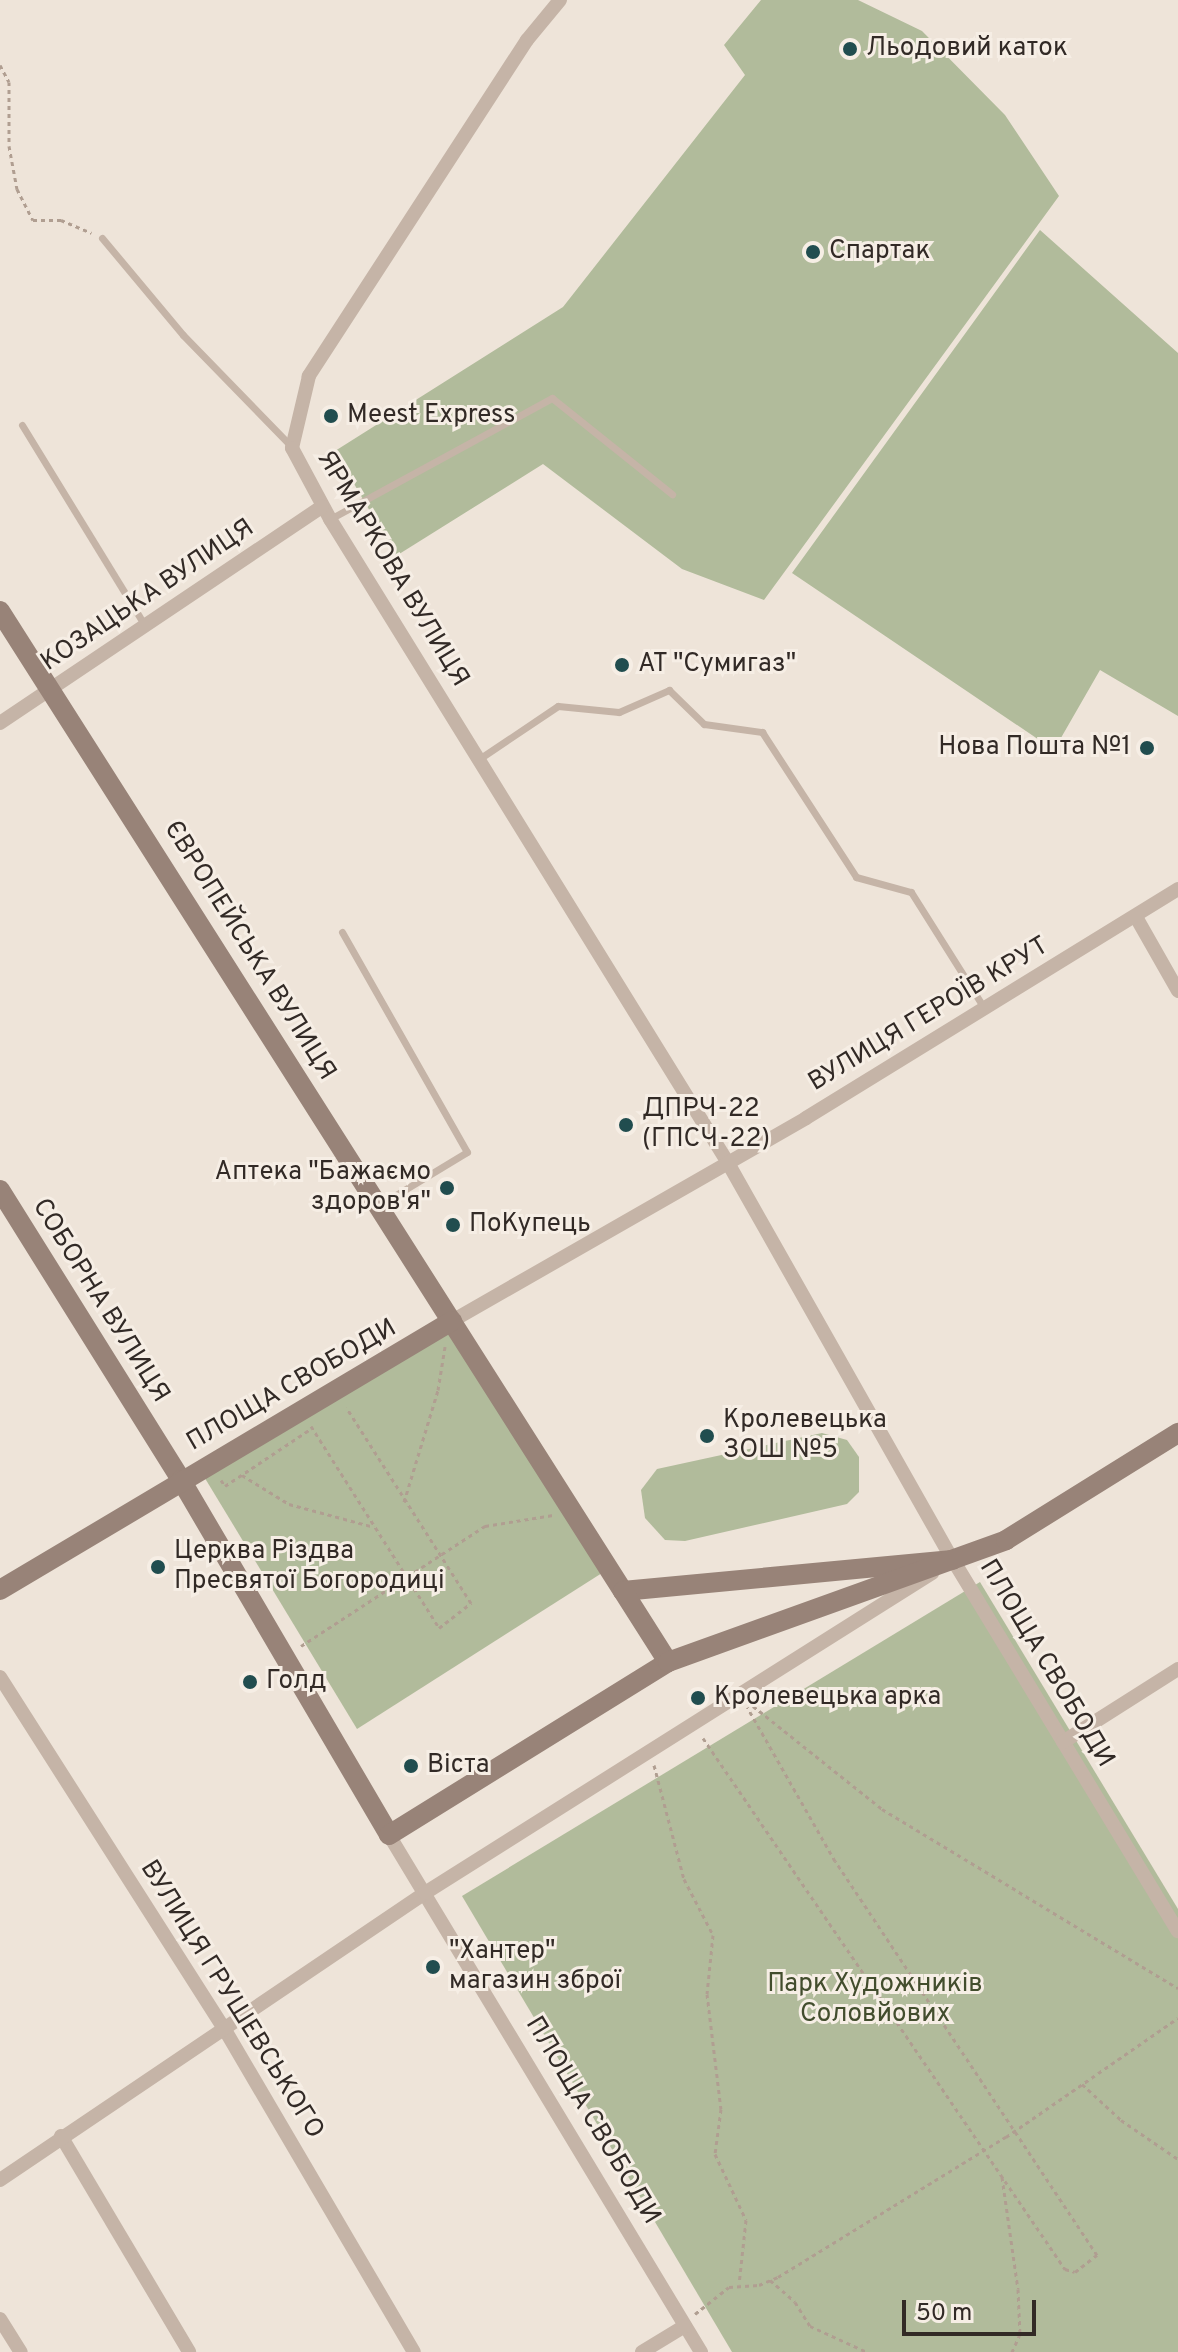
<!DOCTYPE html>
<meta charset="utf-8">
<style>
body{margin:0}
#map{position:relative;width:1178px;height:2352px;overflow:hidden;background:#eee4d9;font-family:Overpass,sans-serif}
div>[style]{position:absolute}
.green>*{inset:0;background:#b1bb9b}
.path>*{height:3px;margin-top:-1.5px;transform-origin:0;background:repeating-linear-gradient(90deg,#b09e91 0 4px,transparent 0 8px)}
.lane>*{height:7px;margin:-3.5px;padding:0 3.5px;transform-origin:3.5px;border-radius:3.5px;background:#c5b4a7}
.street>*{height:14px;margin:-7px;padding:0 7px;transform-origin:7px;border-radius:7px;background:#c5b4a7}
.secondary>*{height:20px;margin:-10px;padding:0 10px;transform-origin:10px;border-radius:10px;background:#988378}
.dots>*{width:22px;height:22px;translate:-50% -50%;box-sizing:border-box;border:4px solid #f6eee5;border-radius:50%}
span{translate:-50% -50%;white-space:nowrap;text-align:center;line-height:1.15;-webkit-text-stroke:6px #f6eee5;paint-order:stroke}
.poi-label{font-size:26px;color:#322a26}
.left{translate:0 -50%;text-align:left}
.right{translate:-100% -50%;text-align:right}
.street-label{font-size:26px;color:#322a26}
.park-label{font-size:26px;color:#424d2d}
.scale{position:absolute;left:902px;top:2300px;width:134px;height:36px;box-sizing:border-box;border:4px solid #322a26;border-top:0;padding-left:10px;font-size:24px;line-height:28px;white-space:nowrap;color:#322a26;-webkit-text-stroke:6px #f6eee5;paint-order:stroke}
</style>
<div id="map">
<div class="green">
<div style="clip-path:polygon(761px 0,858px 0,922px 31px,1005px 115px,1059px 196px,764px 600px,682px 569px,543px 464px,396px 556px,335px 451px,563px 307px,745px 75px,724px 45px)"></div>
<div style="clip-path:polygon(1040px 230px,1178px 353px,1178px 716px,1100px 670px,1054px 750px,792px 573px)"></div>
<div style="clip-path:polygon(449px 1329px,602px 1573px,357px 1729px,203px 1475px)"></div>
<div style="clip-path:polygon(822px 1433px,847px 1440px,859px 1457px,859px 1492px,847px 1504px,685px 1541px,665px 1540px,645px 1518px,641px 1490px,657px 1469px)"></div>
<div style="clip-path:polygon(980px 1582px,1178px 1909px,1178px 2352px,732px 2352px,462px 1896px)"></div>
</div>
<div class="path">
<div style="left:0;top:65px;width:19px;rotate:62deg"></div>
<div style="left:9px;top:82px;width:64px;rotate:90deg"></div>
<div style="left:9px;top:146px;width:44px;rotate:79.5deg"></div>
<div style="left:17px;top:189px;width:35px;rotate:63deg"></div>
<div style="left:33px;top:220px;width:28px"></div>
<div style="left:61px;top:220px;width:33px;rotate:23deg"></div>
<div style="left:311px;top:1426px;width:239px;rotate:57.6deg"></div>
<div style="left:439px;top:1628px;width:41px;rotate:-38deg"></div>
<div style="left:471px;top:1603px;width:232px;rotate:-122.5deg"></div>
<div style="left:242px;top:1475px;width:55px;rotate:31.7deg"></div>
<div style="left:289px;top:1504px;width:88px;rotate:15.1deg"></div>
<div style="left:221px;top:1480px;width:7px;rotate:56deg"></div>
<div style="left:225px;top:1486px;width:101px;rotate:-33.7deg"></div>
<div style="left:404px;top:1502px;width:117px;rotate:-73.1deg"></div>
<div style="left:438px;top:1390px;width:44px;rotate:-80.8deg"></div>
<div style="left:301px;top:1646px;width:220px;rotate:-33.1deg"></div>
<div style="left:485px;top:1526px;width:69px;rotate:-9.2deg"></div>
<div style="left:753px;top:1706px;width:165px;rotate:38.6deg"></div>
<div style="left:882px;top:1809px;width:346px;rotate:31.2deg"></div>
<div style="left:703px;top:1738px;width:643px;rotate:55.72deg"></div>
<div style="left:1065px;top:2269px;width:10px;rotate:17deg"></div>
<div style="left:1075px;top:2272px;width:28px;rotate:-38deg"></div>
<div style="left:1097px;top:2255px;width:473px;rotate:-123.6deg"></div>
<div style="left:835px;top:1861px;width:177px;rotate:-119.7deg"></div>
<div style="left:654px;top:1765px;width:118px;rotate:75.3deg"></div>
<div style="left:684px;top:1879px;width:63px;rotate:62.6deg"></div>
<div style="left:713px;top:1935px;width:59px;rotate:95.8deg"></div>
<div style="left:707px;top:1994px;width:116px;rotate:83.1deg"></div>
<div style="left:721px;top:2109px;width:45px;rotate:97.6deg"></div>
<div style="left:715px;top:2154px;width:73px;rotate:64.8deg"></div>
<div style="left:746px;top:2220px;width:64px;rotate:96.2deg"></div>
<div style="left:1082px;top:2084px;width:53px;rotate:42.7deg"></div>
<div style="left:1121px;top:2120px;width:69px;rotate:34.4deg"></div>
<div style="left:1002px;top:2177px;width:113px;rotate:81.9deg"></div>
<div style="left:1018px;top:2289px;width:45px;rotate:87.5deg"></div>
<div style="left:1020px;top:2334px;width:20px;rotate:114deg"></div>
<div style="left:770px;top:2280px;width:33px;rotate:41deg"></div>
<div style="left:795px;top:2302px;width:28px;rotate:58deg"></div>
<div style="left:810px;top:2326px;width:63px;rotate:24.5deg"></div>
<div style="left:695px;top:2314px;width:43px;rotate:-38.5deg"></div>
<div style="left:729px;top:2287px;width:30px;rotate:-4deg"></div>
<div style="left:759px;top:2285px;width:21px;rotate:-23deg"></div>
<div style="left:778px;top:2277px;width:268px;rotate:-31.6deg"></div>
<div style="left:1006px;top:2137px;width:209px;rotate:-34.7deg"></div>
</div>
<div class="lane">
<div style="left:102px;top:238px;width:126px;rotate:50.1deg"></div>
<div style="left:183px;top:335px;width:155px;rotate:45.8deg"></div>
<div style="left:22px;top:425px;width:237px;rotate:58.5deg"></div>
<div style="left:330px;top:519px;width:253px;rotate:-28.6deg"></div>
<div style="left:552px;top:398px;width:154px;rotate:38.7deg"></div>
<div style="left:479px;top:759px;width:95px;rotate:-33.9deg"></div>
<div style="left:558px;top:706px;width:61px;rotate:5.6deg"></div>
<div style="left:619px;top:712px;width:55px;rotate:-23.7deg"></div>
<div style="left:669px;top:690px;width:49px;rotate:44.2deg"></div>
<div style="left:704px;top:724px;width:59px;rotate:7.9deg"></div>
<div style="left:762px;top:732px;width:173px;rotate:57deg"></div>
<div style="left:856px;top:877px;width:57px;rotate:15.3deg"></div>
<div style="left:911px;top:892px;width:137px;rotate:57.8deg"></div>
<div style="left:342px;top:932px;width:253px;rotate:60.4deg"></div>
<div style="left:467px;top:1152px;width:100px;rotate:148.8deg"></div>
</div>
<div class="street">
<div style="left:560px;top:0;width:52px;rotate:129.5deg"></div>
<div style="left:527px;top:40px;width:401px;rotate:123deg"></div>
<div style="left:309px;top:376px;width:74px;rotate:103.3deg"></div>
<div style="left:292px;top:448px;width:81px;rotate:61.8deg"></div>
<div style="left:330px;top:519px;width:757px;rotate:58.28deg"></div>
<div style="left:728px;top:1163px;width:456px;rotate:60.5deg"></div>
<div style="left:953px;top:1560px;width:434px;rotate:58.8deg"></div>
<div style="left:0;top:723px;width:388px;rotate:-33.9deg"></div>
<div style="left:1136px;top:917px;width:85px;rotate:60.4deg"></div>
<div style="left:452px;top:1321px;width:408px;rotate:-29.8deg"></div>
<div style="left:806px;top:1118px;width:437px;rotate:-31.6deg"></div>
<div style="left:0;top:1677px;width:419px;rotate:57.5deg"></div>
<div style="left:225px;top:2030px;width:373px;rotate:59.6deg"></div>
<div style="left:1063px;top:1742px;width:136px;rotate:-32.4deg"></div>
<div style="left:389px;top:1835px;width:604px;rotate:58.89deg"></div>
<div style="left:61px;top:2136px;width:251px;rotate:59.3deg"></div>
<div style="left:0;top:2180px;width:513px;rotate:-34.03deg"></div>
<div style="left:425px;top:1893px;width:600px;rotate:-32.26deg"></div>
<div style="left:0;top:2319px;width:39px;rotate:58deg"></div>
<div style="left:642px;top:2352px;width:50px;rotate:-31.2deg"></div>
</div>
<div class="secondary">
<div style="left:0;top:611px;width:1161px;rotate:57.56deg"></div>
<div style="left:623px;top:1591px;width:331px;rotate:-5.4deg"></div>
<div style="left:0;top:1190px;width:342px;rotate:58deg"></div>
<div style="left:181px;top:1480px;width:411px;rotate:59.6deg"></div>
<div style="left:389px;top:1835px;width:328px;rotate:-31.8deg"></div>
<div style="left:668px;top:1662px;width:84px;rotate:-122.4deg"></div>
<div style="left:0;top:1590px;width:526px;rotate:-30.76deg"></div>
<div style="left:668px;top:1662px;width:359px;rotate:-19.8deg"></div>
<div style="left:1006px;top:1540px;width:203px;rotate:-31.9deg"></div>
</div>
<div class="dots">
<div style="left:850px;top:49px;background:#214d4f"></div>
<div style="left:813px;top:252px;background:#214d4f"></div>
<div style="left:331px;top:416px;background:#214d4f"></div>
<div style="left:622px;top:665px;background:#214d4f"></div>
<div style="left:1147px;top:748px;background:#214d4f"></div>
<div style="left:626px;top:1125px;background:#214d4f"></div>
<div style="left:447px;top:1188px;background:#214d4f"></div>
<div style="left:453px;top:1225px;background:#214d4f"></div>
<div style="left:707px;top:1436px;background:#214d4f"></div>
<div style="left:158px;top:1567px;background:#214d4f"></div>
<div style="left:250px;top:1682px;background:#214d4f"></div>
<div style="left:698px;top:1698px;background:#214d4f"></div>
<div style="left:411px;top:1766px;background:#214d4f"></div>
<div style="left:433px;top:1967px;background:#214d4f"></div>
</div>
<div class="poi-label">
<span class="left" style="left:866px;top:49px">Льодовий каток</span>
<span class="left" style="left:829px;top:252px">Спартак</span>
<span class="left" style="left:347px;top:416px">Meest Express</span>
<span class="left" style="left:638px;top:665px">АТ "Сумигаз"</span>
<span class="right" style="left:1131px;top:748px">Нова Пошта №1</span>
<span class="left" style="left:642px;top:1125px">ДПРЧ-22<br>(ГПСЧ-22)</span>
<span class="right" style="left:431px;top:1188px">Аптека "Бажаємо<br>здоров'я"</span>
<span class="left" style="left:469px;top:1225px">ПоКупець</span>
<span class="left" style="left:723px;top:1436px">Кролевецька<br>ЗОШ №5</span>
<span class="left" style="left:174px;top:1567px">Церква Різдва<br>Пресвятої Богородиці</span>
<span class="left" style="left:266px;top:1682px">Голд</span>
<span class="left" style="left:714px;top:1698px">Кролевецька арка</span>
<span class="left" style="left:427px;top:1766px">Віста</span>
<span class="left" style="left:449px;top:1967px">"Хантер"<br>магазин зброї</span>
</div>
<div class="street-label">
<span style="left:392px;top:569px;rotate:59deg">ЯРМАРКОВА ВУЛИЦЯ</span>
<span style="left:148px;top:596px;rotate:-34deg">КОЗАЦЬКА ВУЛИЦЯ</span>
<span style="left:249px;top:951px;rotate:58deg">ЄВРОПЕЙСЬКА ВУЛИЦЯ</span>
<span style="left:929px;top:1015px;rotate:-31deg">ВУЛИЦЯ ГЕРОЇВ КРУТ</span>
<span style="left:100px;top:1301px;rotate:58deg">СОБОРНА ВУЛИЦЯ</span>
<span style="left:292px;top:1386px;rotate:-30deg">ПЛОЩА СВОБОДИ</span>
<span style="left:1046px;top:1664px;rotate:59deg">ПЛОЩА СВОБОДИ</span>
<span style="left:231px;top:2000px;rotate:58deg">ВУЛИЦЯ ГРУШЕВСЬКОГО</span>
<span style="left:592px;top:2121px;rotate:59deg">ПЛОЩА СВОБОДИ</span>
</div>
<div class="park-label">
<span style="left:875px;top:2000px">Парк Художників<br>Соловйових</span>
</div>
<div class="scale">50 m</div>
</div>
